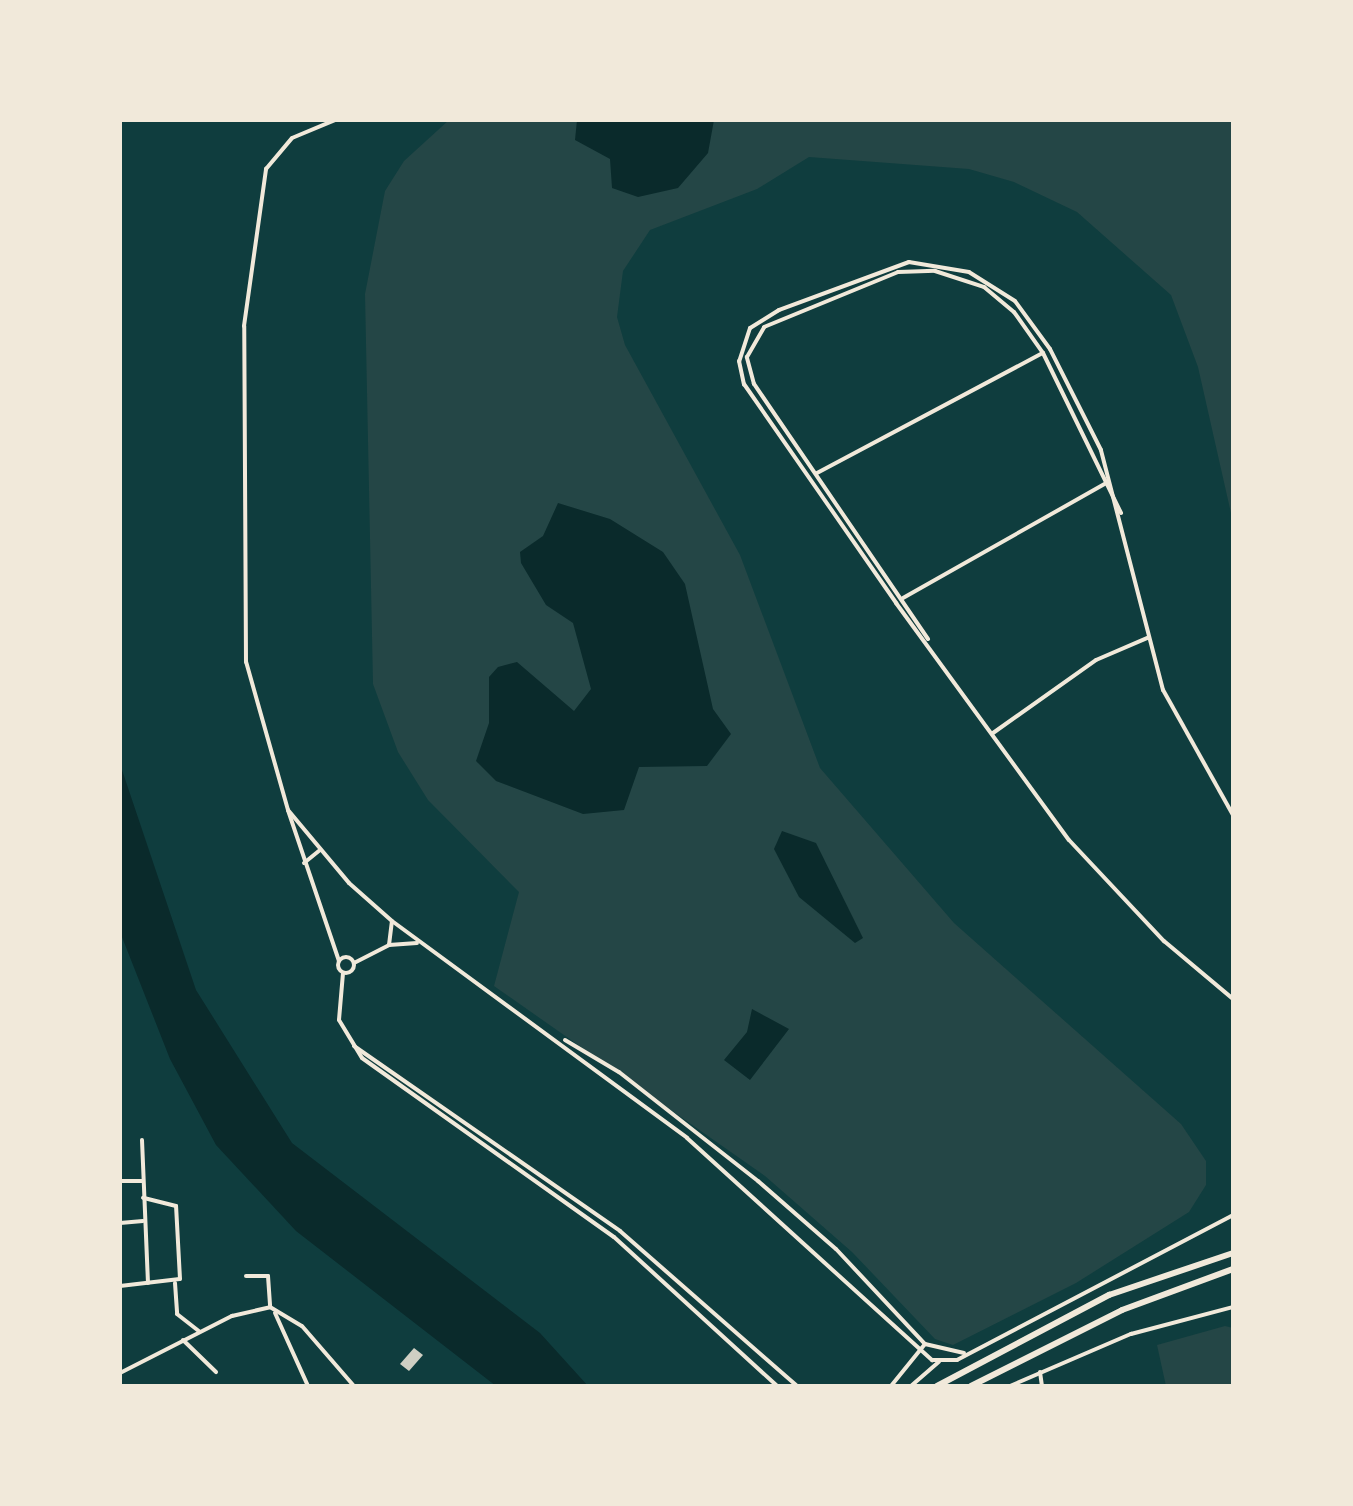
<!DOCTYPE html>
<style>
body{margin:0}
#map{position:relative;width:1353px;height:1506px;overflow:hidden;background:#0f3d3e;font-family:"Roboto Condensed",sans-serif}
div>[style]{position:absolute}
.green>*{inset:0;background:#244646}
.water>*{inset:0;background:#0a2a2b}
.building>*{inset:0;background:#cfcfc3}
.minor>*{height:4px;margin:-2px;padding:0 2px;transform-origin:2px;border-radius:2px;background:#f1e9da}
.minor>.ring{margin:-2px;padding:0;box-sizing:content-box;background:none;border:4px solid #f1e9da;border-radius:50%}
.secondary>*{height:6px;margin:-3px;padding:0 3px;transform-origin:3px;border-radius:3px;background:#f1e9da}
span{translate:-50% -50%;white-space:nowrap;text-align:center;line-height:1.15;-webkit-text-stroke:8px #f1e9da;paint-order:stroke}
.frame{position:absolute;inset:0;border:122px solid #f1e9da;pointer-events:none}
</style>
<div id="map">
<div class="green">
<div style="clip-path:polygon(449px 120px,1233px 120px,1233px 522px,1198px 367px,1171px 295px,1077px 212px,1014px 182px,969px 169px,809px 157px,757px 189px,650px 230px,623px 271px,617px 317px,625px 345px,740px 555px,820px 768px,954px 923px,1181px 1124px,1206px 1161px,1206px 1185px,1189px 1212px,1076px 1283px,953px 1345px,935px 1339px,852px 1252px,765px 1176px,494px 986px,519px 892px,428px 800px,398px 752px,373px 684px,365px 294px,385px 191px,404px 161px)"></div>
<div style="clip-path:polygon(1225px 1326px,1233px 1328px,1233px 1386px,1166px 1386px,1157px 1345px)"></div>
</div>
<div class="water">
<div style="clip-path:polygon(577px 120px,714px 120px,708px 153px,678px 188px,638px 197px,612px 188px,610px 159px,575px 140px)"></div>
<div style="clip-path:polygon(558px 503px,610px 519px,663px 552px,685px 584px,713px 709px,731px 734px,707px 766px,639px 767px,624px 810px,583px 814px,496px 781px,476px 761px,489px 723px,489px 677px,498px 667px,517px 662px,574px 711px,591px 689px,573px 623px,546px 605px,521px 563px,520px 552px,543px 536px)"></div>
<div style="clip-path:polygon(120px 764px,196px 990px,292px 1143px,540px 1333px,588px 1386px,496px 1386px,296px 1231px,216px 1145px,170px 1059px,120px 932px)"></div>
<div style="clip-path:polygon(782px 831px,816px 843px,863px 938px,855px 943px,799px 897px,774px 849px)"></div>
<div style="clip-path:polygon(752px 1009px,789px 1029px,750px 1080px,724px 1060px,747px 1032px)"></div>
</div>
<div class="building">
<div style="clip-path:polygon(414px 1348px,423px 1355px,409px 1371px,400px 1364px)"></div>
</div>
<div class="minor">
<div style="left:817px;top:473px;width:256px;rotate:-28deg"></div>
<div style="left:903px;top:598px;width:233px;rotate:-29.5deg"></div>
<div style="left:928px;top:639px;width:309px;rotate:-124.3deg"></div>
<div style="left:754px;top:384px;width:28px;rotate:-105deg"></div>
<div style="left:747px;top:357px;width:34px;rotate:-60deg"></div>
<div style="left:764px;top:327px;width:145px;rotate:-22.3deg"></div>
<div style="left:898px;top:272px;width:37px;rotate:-2deg"></div>
<div style="left:935px;top:271px;width:52px;rotate:18.1deg"></div>
<div style="left:984px;top:287px;width:39px;rotate:40deg"></div>
<div style="left:1014px;top:312px;width:50px;rotate:54.7deg"></div>
<div style="left:1043px;top:353px;width:178px;rotate:64deg"></div>
<div style="left:993px;top:733px;width:126px;rotate:-35.3deg"></div>
<div style="left:1096px;top:660px;width:56px;rotate:-23.3deg"></div>
<div style="left:288px;top:810px;width:154px;rotate:-105.8deg"></div>
<div style="left:246px;top:662px;width:336px;rotate:-90.3deg"></div>
<div style="left:244px;top:326px;width:159px;rotate:-82deg"></div>
<div style="left:266px;top:169px;width:40px;rotate:-50deg"></div>
<div style="left:292px;top:138px;width:47px;rotate:-22.7deg"></div>
<div style="left:1233px;top:815px;width:143px;rotate:-119.2deg"></div>
<div style="left:1163px;top:690px;width:248px;rotate:-104.5deg"></div>
<div style="left:1101px;top:450px;width:113px;rotate:-116.8deg"></div>
<div style="left:1050px;top:349px;width:59px;rotate:-126.1deg"></div>
<div style="left:1015px;top:301px;width:54px;rotate:-147.8deg"></div>
<div style="left:969px;top:272px;width:61px;rotate:-170.5deg"></div>
<div style="left:909px;top:262px;width:139px;rotate:159.7deg"></div>
<div style="left:779px;top:310px;width:34px;rotate:148deg"></div>
<div style="left:750px;top:328px;width:35px;rotate:108deg"></div>
<div style="left:739px;top:361px;width:24px;rotate:78deg"></div>
<div style="left:744px;top:384px;width:267px;rotate:55.2deg"></div>
<div style="left:896px;top:603px;width:293px;rotate:53.9deg"></div>
<div style="left:1069px;top:840px;width:139px;rotate:46.8deg"></div>
<div style="left:1164px;top:941px;width:90px;rotate:40deg"></div>
<div style="left:304px;top:863px;width:21px;rotate:-39deg"></div>
<div style="left:389px;top:945px;width:24px;rotate:-83deg"></div>
<div class="ring" style="left:338px;top:957px;width:12px;height:12px"></div>
<div style="left:339px;top:961px;width:159px;rotate:-108.7deg"></div>
<div style="left:288px;top:810px;width:95px;rotate:50.1deg"></div>
<div style="left:349px;top:883px;width:57px;rotate:41.5deg"></div>
<div style="left:392px;top:921px;width:366px;rotate:36.3deg"></div>
<div style="left:687px;top:1138px;width:331px;rotate:42.2deg"></div>
<div style="left:932px;top:1360px;width:25px"></div>
<div style="left:957px;top:1360px;width:312px;rotate:-27.7deg"></div>
<div style="left:354px;top:963px;width:39px;rotate:-27deg"></div>
<div style="left:389px;top:945px;width:28px;rotate:-4deg"></div>
<div style="left:343px;top:973px;width:47px;rotate:94.9deg"></div>
<div style="left:339px;top:1020px;width:44px;rotate:58.8deg"></div>
<div style="left:362px;top:1058px;width:309px;rotate:35.4deg"></div>
<div style="left:614px;top:1237px;width:221px;rotate:42.4deg"></div>
<div style="left:565px;top:1040px;width:63px;rotate:30.7deg"></div>
<div style="left:619px;top:1072px;width:177px;rotate:38.1deg"></div>
<div style="left:758px;top:1181px;width:103px;rotate:41.1deg"></div>
<div style="left:836px;top:1249px;width:130px;rotate:46.9deg"></div>
<div style="left:925px;top:1344px;width:40px;rotate:13deg"></div>
<div style="left:354px;top:1046px;width:324px;rotate:34.8deg"></div>
<div style="left:620px;top:1231px;width:235px;rotate:41.2deg"></div>
<div style="left:142px;top:1140px;width:143px;rotate:87.6deg"></div>
<div style="left:120px;top:1181px;width:22px"></div>
<div style="left:120px;top:1223px;width:23px;rotate:-5deg"></div>
<div style="left:246px;top:1276px;width:22px"></div>
<div style="left:268px;top:1276px;width:31px;rotate:86deg"></div>
<div style="left:175px;top:1283px;width:31px;rotate:86deg"></div>
<div style="left:177px;top:1314px;width:28px;rotate:38deg"></div>
<div style="left:120px;top:1286px;width:60px;rotate:-6.7deg"></div>
<div style="left:180px;top:1279px;width:73px;rotate:-93.1deg"></div>
<div style="left:176px;top:1206px;width:34px;rotate:-166deg"></div>
<div style="left:275px;top:1313px;width:80px;rotate:65.7deg"></div>
<div style="left:183px;top:1340px;width:46px;rotate:44.1deg"></div>
<div style="left:1040px;top:1372px;width:14px;rotate:82deg"></div>
<div style="left:120px;top:1373px;width:126px;rotate:-27deg"></div>
<div style="left:232px;top:1316px;width:39px;rotate:-13deg"></div>
<div style="left:270px;top:1307px;width:37px;rotate:31deg"></div>
<div style="left:302px;top:1326px;width:79px;rotate:49.1deg"></div>
<div style="left:891px;top:1386px;width:54px;rotate:-51deg"></div>
<div style="left:911px;top:1386px;width:37px;rotate:-41deg"></div>
<div style="left:1010px;top:1386px;width:132px;rotate:-23.3deg"></div>
<div style="left:1131px;top:1334px;width:106px;rotate:-14.8deg"></div>
</div>
<div class="secondary">
<div style="left:937px;top:1386px;width:195px;rotate:-27.9deg"></div>
<div style="left:1109px;top:1295px;width:131px;rotate:-18.7deg"></div>
<div style="left:971px;top:1386px;width:169px;rotate:-26.7deg"></div>
<div style="left:1122px;top:1310px;width:118px;rotate:-20.3deg"></div>
</div>
<div class="frame"></div>
</div>
